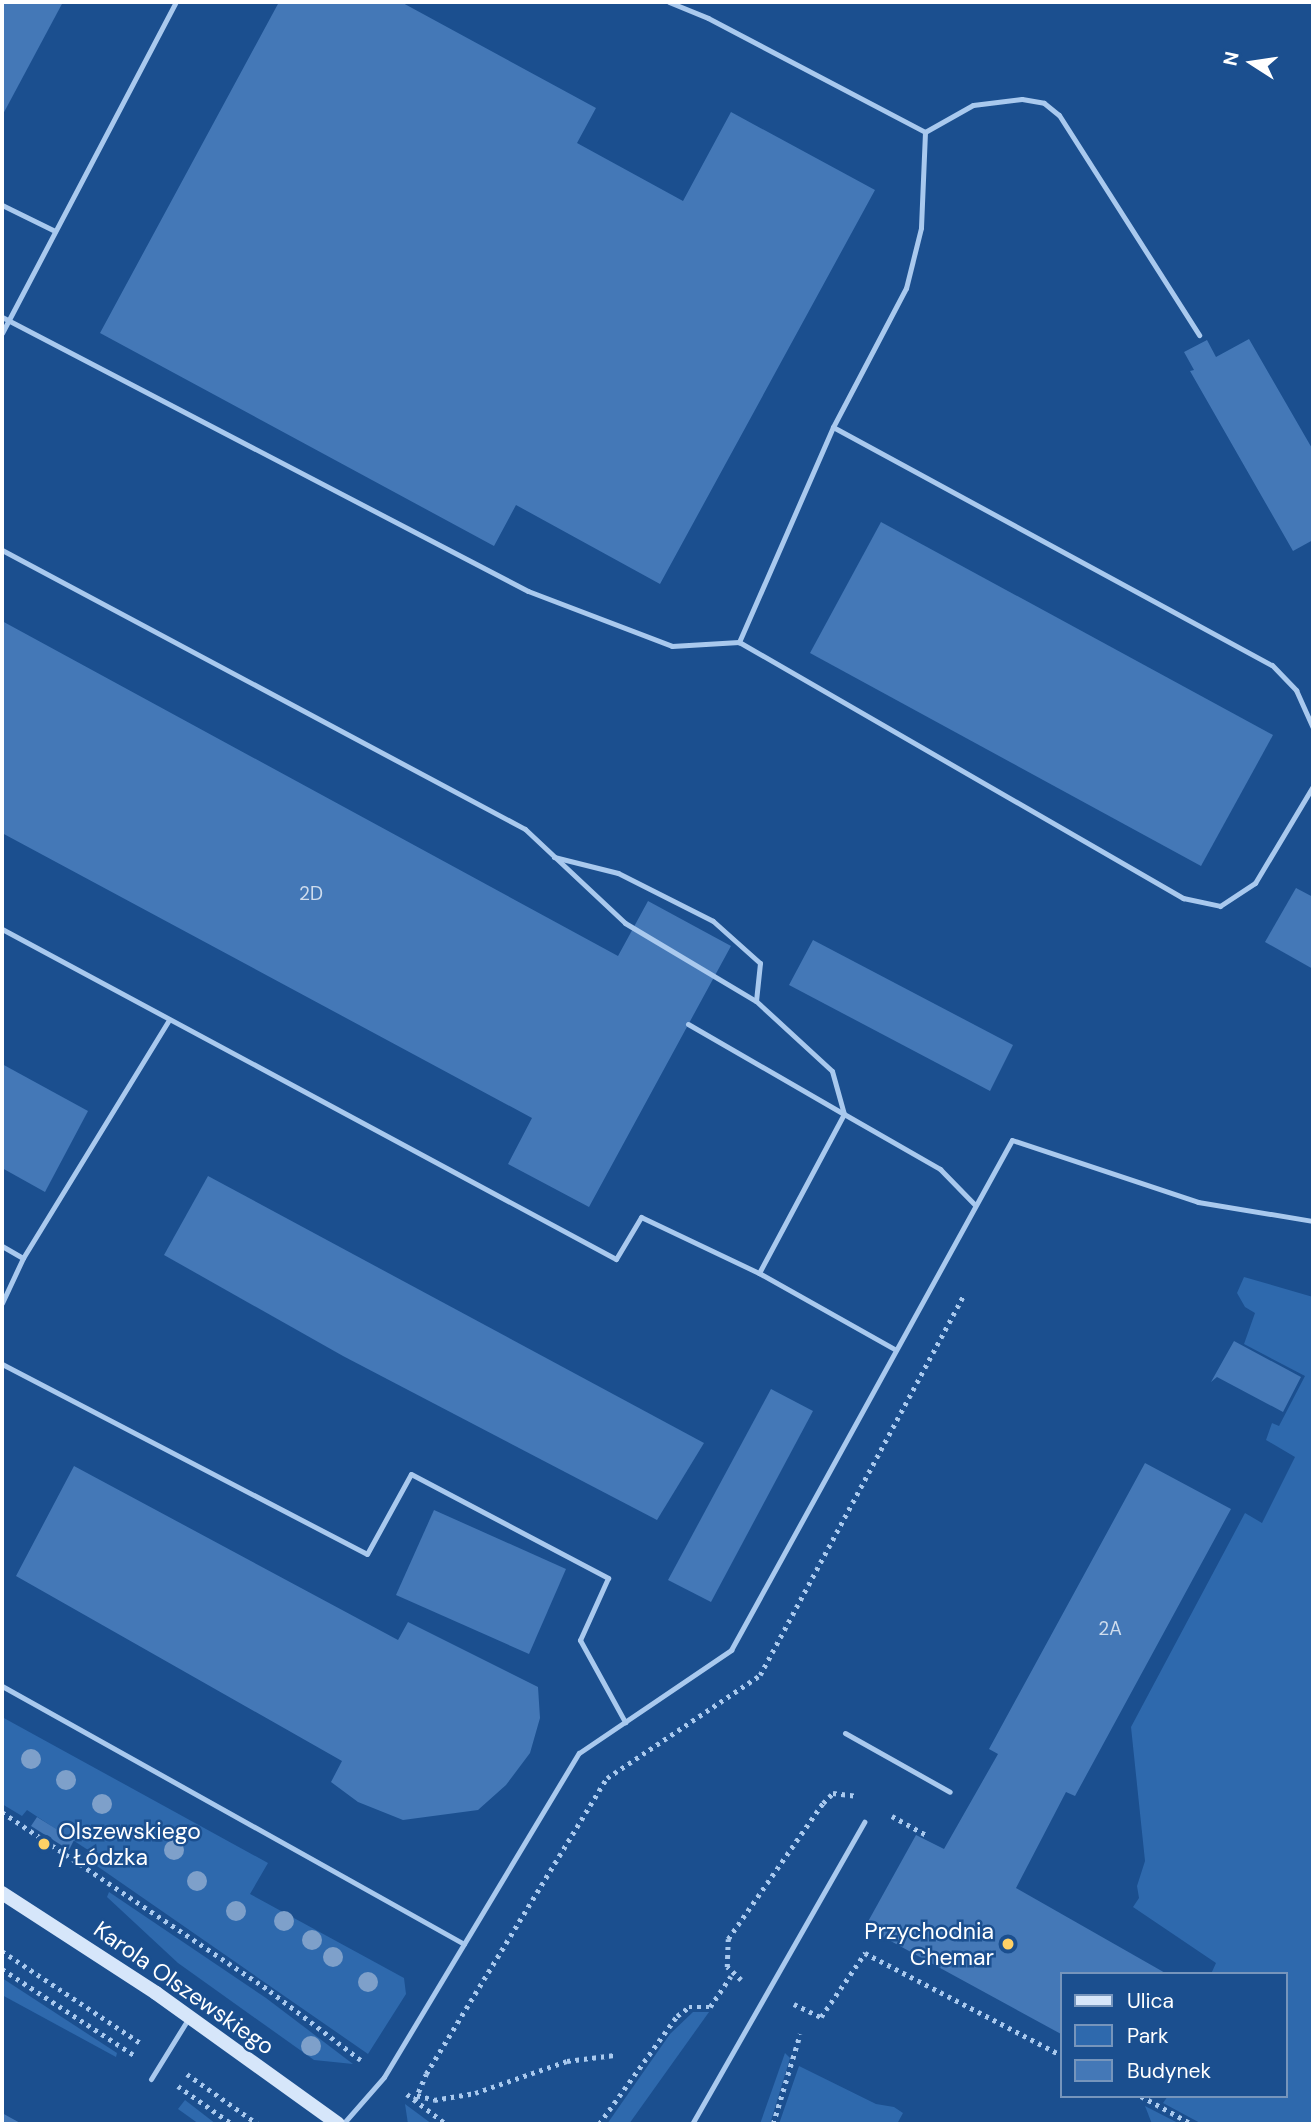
<!DOCTYPE html>
<meta charset="utf-8">
<style>
body{margin:0}
#map{position:relative;width:1315px;height:2126px;overflow:hidden;background:#1b4f8f;font-family:"DM Sans",sans-serif}
div>[style]{position:absolute}
.green>*{inset:0;background:#2e69ad}
.building>*{inset:0;background:#4478b7}
.path>*{height:4.5px;margin-top:-2.25px;transform-origin:0;background:repeating-linear-gradient(90deg,#a9c9ee 0 3.5px,transparent 0 8.5px)}
.lane>*{height:5px;margin:-2.5px;padding:0 2.5px;transform-origin:2.5px;border-radius:2.5px;background:#a9c9ee}
.secondary>*{height:14px;margin:-7px;padding:0 7px;transform-origin:7px;border-radius:7px;background:#d6e6fa}
.trees>*{width:20px;height:20px;margin:-10px;border-radius:50%;background:#7ea0ca}
.dots>*{width:19px;height:19px;translate:-50% -50%;box-sizing:border-box;border:4px solid #1b4f8f;border-radius:50%}
span{translate:-50% -50%;white-space:nowrap;text-align:center;line-height:1.15;-webkit-text-stroke:5px #1b4f8f;paint-order:stroke}
.number-label{font-size:19px;color:#d0dded}
.number-label span{-webkit-text-stroke-width:0}
.poi-label{font-size:23px;color:#fff}
.left{translate:0 -50%;text-align:left}
.right{translate:-100% -50%;text-align:right}
.street-label{font-size:23px;color:#fff}
.frame{position:absolute;inset:0;border:4px solid #fff;pointer-events:none}
.legend{position:absolute;left:1060px;top:1972px;width:228px;height:126px;box-sizing:border-box;background:#1b4f8f;border:2px solid #7695bc;margin:0;padding:9px 12px;list-style:none;font-size:21px;color:#fff}
.legend li{display:flex;align-items:center;gap:14px;height:35px}
.legend b{width:35px;border:2px solid #7695bc}
.north{position:absolute;left:1217px;top:28px;width:70px;height:70px;-webkit-text-stroke:5px #1b4f8f;paint-order:stroke;rotate:282deg;font-size:19px;font-weight:700;line-height:28px;text-align:center;color:#fff}
.north::after{content:'';display:block;margin:auto;width:24px;height:32px;background:#fff;clip-path:polygon(50% 0,100% 100%,50% 72%,0 100%)}
</style>
<div id="map">
<div class="green">
<div style="clip-path:polygon(1244px 1277px,1313px 1297px,1313px 2124px,1202px 2124px,1163px 2103px,1168px 2096px,1285px 2096px,1285px 1974px,1211px 1974px,1216px 1963px,1133px 1907px,1139px 1898px,1137px 1886px,1145px 1861px,1131px 1727px,1245px 1513px,1262px 1523px,1295px 1457px,1266px 1440px,1272px 1423px,1279px 1426px,1305px 1376px,1244px 1344px,1255px 1313px,1245px 1307px,1237px 1293px)"></div>
<div style="clip-path:polygon(2px 1717px,268px 1863px,250px 1894px,404px 1978px,406px 1994px,368px 2054px,84px 1857px,88px 1850px,27px 1810px,22px 1816px,2px 1804px)"></div>
<div style="clip-path:polygon(109px 1892px,266px 1998px,353px 2064px,314px 2060px,178px 1963px,107px 1897px)"></div>
<div style="clip-path:polygon(2px 1978px,117px 2053px,116px 2057px,2px 1995px)"></div>
<div style="clip-path:polygon(693px 2012px,709px 2012px,629px 2124px,607px 2124px,670px 2034px)"></div>
<div style="clip-path:polygon(785px 2053px,790px 2058px,770px 2124px,760px 2124px)"></div>
<div style="clip-path:polygon(799px 2066px,876px 2104px,894px 2107px,903px 2113px,897px 2124px,779px 2124px)"></div>
<div style="clip-path:polygon(185px 2100px,216px 2124px,199px 2124px,178px 2109px)"></div>
<div style="clip-path:polygon(405px 2104px,432px 2124px,408px 2124px)"></div>
<div style="clip-path:polygon(1145px 2106px,1180px 2124px,1152px 2124px)"></div>
</div>
<div class="building">
<div style="clip-path:polygon(2px 2px,63px 2px,2px 116px)"></div>
<div style="clip-path:polygon(279px 2px,401px 2px,596px 108px,577px 143px,683px 201px,731px 112px,875px 190px,660px 584px,516px 505px,494px 546px,100px 333px)"></div>
<div style="clip-path:polygon(1249px 339px,1313px 450px,1313px 540px,1293px 551px,1190px 371px,1194px 370px,1184px 352px,1207px 340px,1216px 357px)"></div>
<div style="clip-path:polygon(881px 522px,1273px 735px,1201px 866px,810px 653px)"></div>
<div style="clip-path:polygon(2px 621px,618px 956px,648px 901px,731px 946px,589px 1207px,508px 1164px,532px 1118px,2px 833px)"></div>
<div style="clip-path:polygon(1296px 888px,1313px 897px,1313px 969px,1265px 942px)"></div>
<div style="clip-path:polygon(813px 940px,1013px 1045px,990px 1091px,789px 985px)"></div>
<div style="clip-path:polygon(2px 1064px,88px 1111px,45px 1192px,2px 1168px)"></div>
<div style="clip-path:polygon(208px 1176px,704px 1443px,657px 1520px,343px 1356px,164px 1255px)"></div>
<div style="clip-path:polygon(1234px 1341px,1301px 1377px,1283px 1412px,1217px 1377px,1211px 1382px)"></div>
<div style="clip-path:polygon(771px 1389px,813px 1411px,711px 1602px,668px 1580px)"></div>
<div style="clip-path:polygon(1145px 1463px,1231px 1509px,1075px 1796px,1066px 1792px,1016px 1888px,1167px 1974px,1061px 1974px,1061px 2034px,865px 1927px,916px 1835px,944px 1849px,998px 1754px,989px 1749px)"></div>
<div style="clip-path:polygon(74px 1466px,398px 1640px,408px 1622px,538px 1687px,540px 1718px,530px 1753px,506px 1785px,478px 1810px,403px 1820px,358px 1802px,331px 1782px,342px 1761px,16px 1576px)"></div>
<div style="clip-path:polygon(434px 1510px,566px 1569px,529px 1654px,396px 1595px)"></div>
<div style="clip-path:polygon(37px 1817px,74px 1840px,69px 1850px,31px 1826px)"></div>
<div style="clip-path:polygon(2px 2113px,22px 2124px,2px 2124px)"></div>
</div>
<div class="path">
<div style="left:2px;top:1812px;width:322px;rotate:33.7deg"></div>
<div style="left:270px;top:1991px;width:114px;rotate:37.2deg"></div>
<div style="left:892px;top:1816px;width:38px;rotate:29deg"></div>
<div style="left:2px;top:1951px;width:168px;rotate:33.6deg"></div>
<div style="left:2px;top:1969px;width:158px;rotate:33.1deg"></div>
<div style="left:741px;top:1980px;width:19px;rotate:-137deg"></div>
<div style="left:727px;top:1967px;width:28px;rotate:-88deg"></div>
<div style="left:728px;top:1939px;width:166px;rotate:-55.1deg"></div>
<div style="left:823px;top:1803px;width:14px;rotate:-45deg"></div>
<div style="left:833px;top:1793px;width:23px;rotate:7deg"></div>
<div style="left:794px;top:2004px;width:30px;rotate:26deg"></div>
<div style="left:821px;top:2017px;width:78px;rotate:-55.5deg"></div>
<div style="left:865px;top:1953px;width:221px;rotate:27.5deg"></div>
<div style="left:187px;top:2074px;width:87px;rotate:35.2deg"></div>
<div style="left:178px;top:2086px;width:66px;rotate:35.1deg"></div>
<div style="left:407px;top:2094px;width:49px;rotate:37.6deg"></div>
<div style="left:417px;top:2095px;width:18px;rotate:16deg"></div>
<div style="left:434px;top:2100px;width:42px;rotate:-9.7deg"></div>
<div style="left:475px;top:2093px;width:97px;rotate:-19.2deg"></div>
<div style="left:567px;top:2061px;width:48px;rotate:-7.1deg"></div>
<div style="left:1141px;top:2096px;width:58px;rotate:28.8deg"></div>
<div style="left:415px;top:2100px;width:28px;rotate:-67deg"></div>
<div style="left:426px;top:2074px;width:347px;rotate:-58.6deg"></div>
<div style="left:607px;top:1778px;width:184px;rotate:-33.9deg"></div>
<div style="left:760px;top:1675px;width:430px;rotate:-61.8deg"></div>
<div style="left:599px;top:2124px;width:133px;rotate:-54.2deg"></div>
<div style="left:677px;top:2016px;width:15px;rotate:-37deg"></div>
<div style="left:689px;top:2007px;width:21px"></div>
<div style="left:710px;top:2007px;width:37px;rotate:-56deg"></div>
<div style="left:773px;top:2124px;width:94px;rotate:-73.3deg"></div>
</div>
<div class="lane">
<div style="left:669px;top:2px;width:42px;rotate:22.3deg"></div>
<div style="left:708px;top:18px;width:245px;rotate:27.7deg"></div>
<div style="left:925px;top:132px;width:96px;rotate:92.4deg"></div>
<div style="left:921px;top:228px;width:62px;rotate:104deg"></div>
<div style="left:906px;top:288px;width:157px;rotate:117.7deg"></div>
<div style="left:833px;top:427px;width:235px;rotate:113.6deg"></div>
<div style="left:925px;top:132px;width:55px;rotate:-29.4deg"></div>
<div style="left:973px;top:105px;width:49px;rotate:-7deg"></div>
<div style="left:1022px;top:99px;width:22px;rotate:10deg"></div>
<div style="left:1044px;top:103px;width:19px;rotate:39deg"></div>
<div style="left:1059px;top:115px;width:261px;rotate:57.5deg"></div>
<div style="left:2px;top:205px;width:59px;rotate:26.1deg"></div>
<div style="left:2px;top:317px;width:593px;rotate:27.52deg"></div>
<div style="left:528px;top:591px;width:154px;rotate:20.9deg"></div>
<div style="left:672px;top:646px;width:67px;rotate:-3.4deg"></div>
<div style="left:739px;top:642px;width:513px;rotate:29.97deg"></div>
<div style="left:1183px;top:898px;width:38px;rotate:12deg"></div>
<div style="left:1220px;top:906px;width:42px;rotate:-33.3deg"></div>
<div style="left:1255px;top:883px;width:113px;rotate:-59.1deg"></div>
<div style="left:2px;top:333px;width:374px;rotate:-62.3deg"></div>
<div style="left:833px;top:427px;width:499px;rotate:28.5deg"></div>
<div style="left:1272px;top:665px;width:35px;rotate:46deg"></div>
<div style="left:1296px;top:690px;width:42px;rotate:65.9deg"></div>
<div style="left:2px;top:550px;width:593px;rotate:28.08deg"></div>
<div style="left:525px;top:829px;width:137px;rotate:43.2deg"></div>
<div style="left:625px;top:923px;width:152px;rotate:30.8deg"></div>
<div style="left:756px;top:1001px;width:103px;rotate:42.6deg"></div>
<div style="left:832px;top:1071px;width:45px;rotate:74.4deg"></div>
<div style="left:554px;top:857px;width:66px;rotate:14deg"></div>
<div style="left:618px;top:873px;width:106px;rotate:26.8deg"></div>
<div style="left:713px;top:921px;width:63px;rotate:41.8deg"></div>
<div style="left:760px;top:963px;width:38px;rotate:96deg"></div>
<div style="left:2px;top:929px;width:697px;rotate:28.26deg"></div>
<div style="left:616px;top:1259px;width:49px;rotate:-59.2deg"></div>
<div style="left:641px;top:1217px;width:131px;rotate:25.4deg"></div>
<div style="left:759px;top:1273px;width:180px;rotate:-61.9deg"></div>
<div style="left:844px;top:1114px;width:111px;rotate:29.8deg"></div>
<div style="left:940px;top:1169px;width:50px;rotate:45.8deg"></div>
<div style="left:688px;top:1024px;width:180px;rotate:30deg"></div>
<div style="left:2px;top:1246px;width:24px;rotate:30deg"></div>
<div style="left:759px;top:1273px;width:157px;rotate:29.3deg"></div>
<div style="left:2px;top:1303px;width:50px;rotate:-65deg"></div>
<div style="left:23px;top:1258px;width:278px;rotate:-58.5deg"></div>
<div style="left:2px;top:1364px;width:411px;rotate:27.5deg"></div>
<div style="left:367px;top:1554px;width:91px;rotate:-61.2deg"></div>
<div style="left:411px;top:1474px;width:223px;rotate:27.8deg"></div>
<div style="left:608px;top:1578px;width:68px;rotate:114.3deg"></div>
<div style="left:580px;top:1640px;width:94px;rotate:61.2deg"></div>
<div style="left:2px;top:1686px;width:529px;rotate:29.18deg"></div>
<div style="left:845px;top:1733px;width:120px;rotate:29.3deg"></div>
<div style="left:151px;top:2079px;width:70px;rotate:-58.3deg"></div>
<div style="left:343px;top:2124px;width:62px;rotate:-48.9deg"></div>
<div style="left:384px;top:2077px;width:378px;rotate:-59deg"></div>
<div style="left:579px;top:1753px;width:184px;rotate:-34.1deg"></div>
<div style="left:731px;top:1650px;width:582px;rotate:-61.15deg"></div>
<div style="left:1012px;top:1140px;width:196px;rotate:18.4deg"></div>
<div style="left:1198px;top:1202px;width:117px;rotate:9.4deg"></div>
<div style="left:692px;top:2124px;width:348px;rotate:-60.3deg"></div>
</div>
<div class="secondary">
<div style="left:2px;top:1893px;width:184px;rotate:33deg"></div>
<div style="left:156px;top:1993px;width:224px;rotate:35.7deg"></div>
</div>
<div class="trees">
<div style="left:31px;top:1759px"></div>
<div style="left:66px;top:1780px"></div>
<div style="left:102px;top:1804px"></div>
<div style="left:174px;top:1850px"></div>
<div style="left:197px;top:1881px"></div>
<div style="left:236px;top:1911px"></div>
<div style="left:284px;top:1921px"></div>
<div style="left:312px;top:1940px"></div>
<div style="left:333px;top:1957px"></div>
<div style="left:368px;top:1982px"></div>
<div style="left:311px;top:2046px"></div>
</div>
<div class="dots">
<div style="left:44px;top:1844px;background:#ffd166"></div>
<div style="left:1008px;top:1944px;background:#ffd166"></div>
</div>
<div class="number-label">
<span style="left:311px;top:894px">2D</span>
<span style="left:1110px;top:1629px">2A</span>
</div>
<div class="poi-label">
<span class="left" style="left:58px;top:1844px">Olszewskiego<br>/ Łódzka</span>
<span class="right" style="left:994px;top:1944px">Przychodnia<br>Chemar</span>
</div>
<div class="street-label">
<span style="left:184px;top:1988px;rotate:35deg">Karola Olszewskiego</span>
</div>
<div class="frame"></div>
<ul class="legend">
<li><b style="height:9px;background:#d6e6fa"></b>Ulica</li>
<li><b style="height:19px;background:#2e69ad"></b>Park</li>
<li><b style="height:19px;background:#4478b7"></b>Budynek</li>
</ul>
<div class="north">N</div>
</div>
